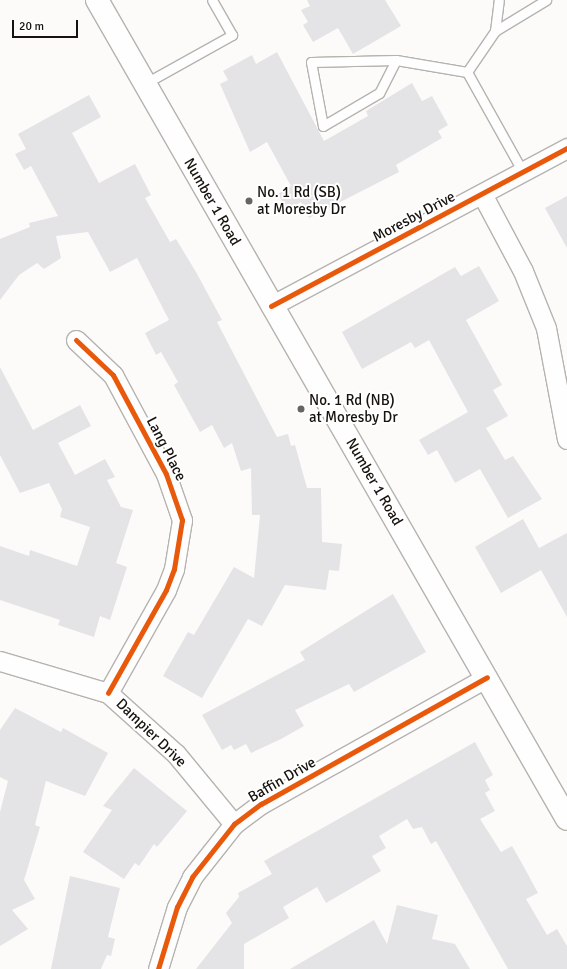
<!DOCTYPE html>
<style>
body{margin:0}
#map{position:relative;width:567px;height:969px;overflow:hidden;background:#fdfbf9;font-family:Signika,sans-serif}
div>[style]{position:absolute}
.building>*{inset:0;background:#e4e4e6}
.roads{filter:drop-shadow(1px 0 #b6b3af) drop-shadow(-1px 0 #b6b3af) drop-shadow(0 1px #b6b3af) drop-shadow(0 -1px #b6b3af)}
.service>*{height:9px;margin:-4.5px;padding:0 4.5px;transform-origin:4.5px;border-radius:4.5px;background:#fffefe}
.minor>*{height:19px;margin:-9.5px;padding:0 9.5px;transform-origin:9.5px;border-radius:9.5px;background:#fffefe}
.secondary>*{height:22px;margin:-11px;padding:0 11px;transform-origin:11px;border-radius:11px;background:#fffefe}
.cycleway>*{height:5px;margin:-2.5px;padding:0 2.5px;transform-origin:2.5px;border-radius:2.5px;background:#e8590c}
.dots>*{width:11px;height:11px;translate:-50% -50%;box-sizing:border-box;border:2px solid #fff;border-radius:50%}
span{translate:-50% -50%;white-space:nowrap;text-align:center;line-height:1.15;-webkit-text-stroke:4px #fff;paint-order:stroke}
.poi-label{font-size:15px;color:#17120d}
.left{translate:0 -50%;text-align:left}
.street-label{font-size:15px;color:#17120d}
.scale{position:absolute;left:12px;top:20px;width:66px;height:18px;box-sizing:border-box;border:2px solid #17120d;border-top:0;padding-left:5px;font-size:12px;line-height:14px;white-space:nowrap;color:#17120d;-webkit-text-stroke:3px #fff;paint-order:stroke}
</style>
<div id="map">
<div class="building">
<div style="clip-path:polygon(307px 0,385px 0,401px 26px,353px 54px,338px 28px,313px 42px,303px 25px,308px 22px,301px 10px,310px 6px)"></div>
<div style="clip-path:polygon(277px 52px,324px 141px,368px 116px,366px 111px,412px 83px,422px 101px,432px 96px,448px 125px,438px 131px,442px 138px,396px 165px,399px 172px,309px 218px,301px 202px,287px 210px,278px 194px,291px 186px,267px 142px,250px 152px,220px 84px,228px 80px,223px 71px,252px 55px,256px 64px)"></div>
<div style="clip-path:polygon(89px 95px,101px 117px,72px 133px,99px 183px,135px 164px,151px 195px,145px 198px,170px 242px,176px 239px,196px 272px,222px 320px,217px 322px,277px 437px,288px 434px,291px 446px,295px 445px,307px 488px,321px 488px,322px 542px,342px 544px,339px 571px,329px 570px,326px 590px,285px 585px,262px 626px,248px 619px,202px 698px,163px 676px,188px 632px,194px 635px,234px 567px,254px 578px,260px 515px,252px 515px,251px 468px,241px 471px,232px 443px,224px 448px,212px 425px,200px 432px,174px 385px,178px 382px,161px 352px,156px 355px,145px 333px,169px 320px,137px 258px,110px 272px,88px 232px,56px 236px,61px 258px,44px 269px,37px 263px,19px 275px,0 300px,0 239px,30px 227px,29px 223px,58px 216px,31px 166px,24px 170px,15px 154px,26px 149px,18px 134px)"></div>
<div style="clip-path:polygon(567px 196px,567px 248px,545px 208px)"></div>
<div style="clip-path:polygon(479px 266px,499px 301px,466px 320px,502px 385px,493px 390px,508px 416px,486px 428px,505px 460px,513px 456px,542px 499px,508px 518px,480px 469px,455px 483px,437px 450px,428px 455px,419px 440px,468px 412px,429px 340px,415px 348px,411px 342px,362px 369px,342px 332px,455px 267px,461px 276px)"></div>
<div style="clip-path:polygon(0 367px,33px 430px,80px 405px,91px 426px,58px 443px,75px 475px,105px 459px,115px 477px,107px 480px,121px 507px,133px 510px,116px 563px,127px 567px,110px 620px,100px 616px,94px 637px,58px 625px,60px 620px,0 600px,0 546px,29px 556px,30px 550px,77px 566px,90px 527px,60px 517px,62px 509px,49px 483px,20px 493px,0 455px)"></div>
<div style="clip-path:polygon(523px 519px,539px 548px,567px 533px,567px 617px,541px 570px,501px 593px,475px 547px)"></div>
<div style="clip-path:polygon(393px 594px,426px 652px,354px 692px,349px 684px,295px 710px,304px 726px,281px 739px,251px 753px,246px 744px,234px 750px,231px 745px,222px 750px,202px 715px,305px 660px,300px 652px)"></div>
<div style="clip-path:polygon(15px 708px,61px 732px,63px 728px,108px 753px,85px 796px,46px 781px,35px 825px,40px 827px,24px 880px,35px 899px,12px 910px,28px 929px,0 946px,0 812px,8px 781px,0 777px,0 730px)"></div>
<div style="clip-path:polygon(475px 742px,493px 775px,485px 780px,490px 790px,485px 793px,495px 811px,480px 819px,501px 852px,512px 846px,524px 867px,538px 893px,526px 899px,547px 935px,557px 929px,567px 946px,567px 969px,508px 969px,436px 841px,431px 844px,422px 827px,413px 829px,407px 819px,379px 836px,386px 848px,372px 856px,381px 871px,326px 903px,317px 887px,283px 907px,289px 918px,244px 944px,244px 969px,196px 969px,232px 923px,226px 913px,239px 897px,238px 893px,272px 874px,264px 861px)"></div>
<div style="clip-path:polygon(134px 768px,187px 811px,157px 847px,154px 844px,139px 866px,135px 863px,124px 879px,83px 852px,112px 810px,103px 806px)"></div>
<div style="clip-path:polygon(70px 876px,120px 888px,108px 937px,115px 939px,111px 956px,107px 955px,101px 969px,51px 969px)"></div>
<div style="clip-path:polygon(397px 905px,438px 915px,432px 939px,455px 944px,470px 969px,290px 969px,374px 920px,387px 944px)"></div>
</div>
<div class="roads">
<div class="service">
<div style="left:495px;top:31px;width:31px;rotate:-83deg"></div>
<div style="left:396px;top:60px;width:37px;rotate:117deg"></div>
<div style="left:379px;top:93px;width:65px;rotate:149.5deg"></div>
<div style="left:323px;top:126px;width:65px;rotate:-100.6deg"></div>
<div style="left:311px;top:62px;width:85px;rotate:-1.3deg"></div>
<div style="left:396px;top:60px;width:72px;rotate:9.6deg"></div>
<div style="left:467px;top:72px;width:115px;rotate:60.8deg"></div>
<div style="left:467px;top:72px;width:50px;rotate:-55.7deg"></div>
<div style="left:495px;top:31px;width:60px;rotate:-31.3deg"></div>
<div style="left:144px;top:84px;width:101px;rotate:-29.1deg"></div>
<div style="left:232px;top:35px;width:40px;rotate:-119.7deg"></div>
</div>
<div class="minor">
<div style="left:482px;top:194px;width:87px;rotate:62deg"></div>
<div style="left:523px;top:271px;width:61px;rotate:68deg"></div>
<div style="left:546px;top:328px;width:113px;rotate:79.3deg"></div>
<div style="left:271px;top:306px;width:336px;rotate:-28.1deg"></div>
<div style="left:76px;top:340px;width:51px;rotate:43.4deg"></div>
<div style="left:113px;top:375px;width:112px;rotate:61.8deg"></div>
<div style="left:166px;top:474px;width:49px;rotate:70.8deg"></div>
<div style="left:182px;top:520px;width:50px;rotate:99.3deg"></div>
<div style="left:174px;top:569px;width:22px;rotate:111deg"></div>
<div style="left:166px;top:590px;width:118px;rotate:119.4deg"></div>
<div style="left:0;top:661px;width:113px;rotate:16.5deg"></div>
<div style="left:108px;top:693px;width:91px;rotate:41.9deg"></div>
<div style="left:176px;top:754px;width:91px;rotate:50.4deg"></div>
<div style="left:158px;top:969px;width:65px;rotate:-73deg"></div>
<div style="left:177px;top:907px;width:34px;rotate:-63deg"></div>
<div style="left:192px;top:877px;width:68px;rotate:-51.6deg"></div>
<div style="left:234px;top:824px;width:34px;rotate:-37deg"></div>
<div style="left:261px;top:804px;width:259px;rotate:-29.3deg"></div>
</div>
<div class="secondary">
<div style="left:97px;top:0;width:944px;rotate:60.15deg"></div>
</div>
</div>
<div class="cycleway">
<div style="left:271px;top:306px;width:336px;rotate:-28.1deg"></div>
<div style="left:76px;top:340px;width:51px;rotate:43.4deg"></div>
<div style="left:113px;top:375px;width:112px;rotate:61.8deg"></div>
<div style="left:166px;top:474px;width:49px;rotate:70.8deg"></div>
<div style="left:182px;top:520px;width:50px;rotate:99.3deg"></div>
<div style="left:174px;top:569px;width:22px;rotate:111deg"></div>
<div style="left:166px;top:590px;width:118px;rotate:119.4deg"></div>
<div style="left:158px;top:969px;width:65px;rotate:-73deg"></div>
<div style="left:177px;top:907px;width:34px;rotate:-63deg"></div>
<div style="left:192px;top:877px;width:68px;rotate:-51.6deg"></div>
<div style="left:234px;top:824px;width:34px;rotate:-37deg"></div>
<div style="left:261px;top:804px;width:259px;rotate:-29.3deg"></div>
</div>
<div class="dots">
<div style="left:249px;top:201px;background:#686460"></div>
<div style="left:301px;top:409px;background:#686460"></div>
</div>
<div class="poi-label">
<span class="left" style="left:257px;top:201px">No. 1 Rd (SB)<br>at Moresby Dr</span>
<span class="left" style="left:309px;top:409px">No. 1 Rd (NB)<br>at Moresby Dr</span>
</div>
<div class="street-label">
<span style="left:212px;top:202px;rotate:60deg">Number 1 Road</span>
<span style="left:414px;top:217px;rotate:-28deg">Moresby Drive</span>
<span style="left:166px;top:449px;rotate:63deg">Lang Place</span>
<span style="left:374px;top:482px;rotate:60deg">Number 1 Road</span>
<span style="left:151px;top:733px;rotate:44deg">Dampier Drive</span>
<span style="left:282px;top:780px;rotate:-30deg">Baffin Drive</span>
</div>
<div class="scale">20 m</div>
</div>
